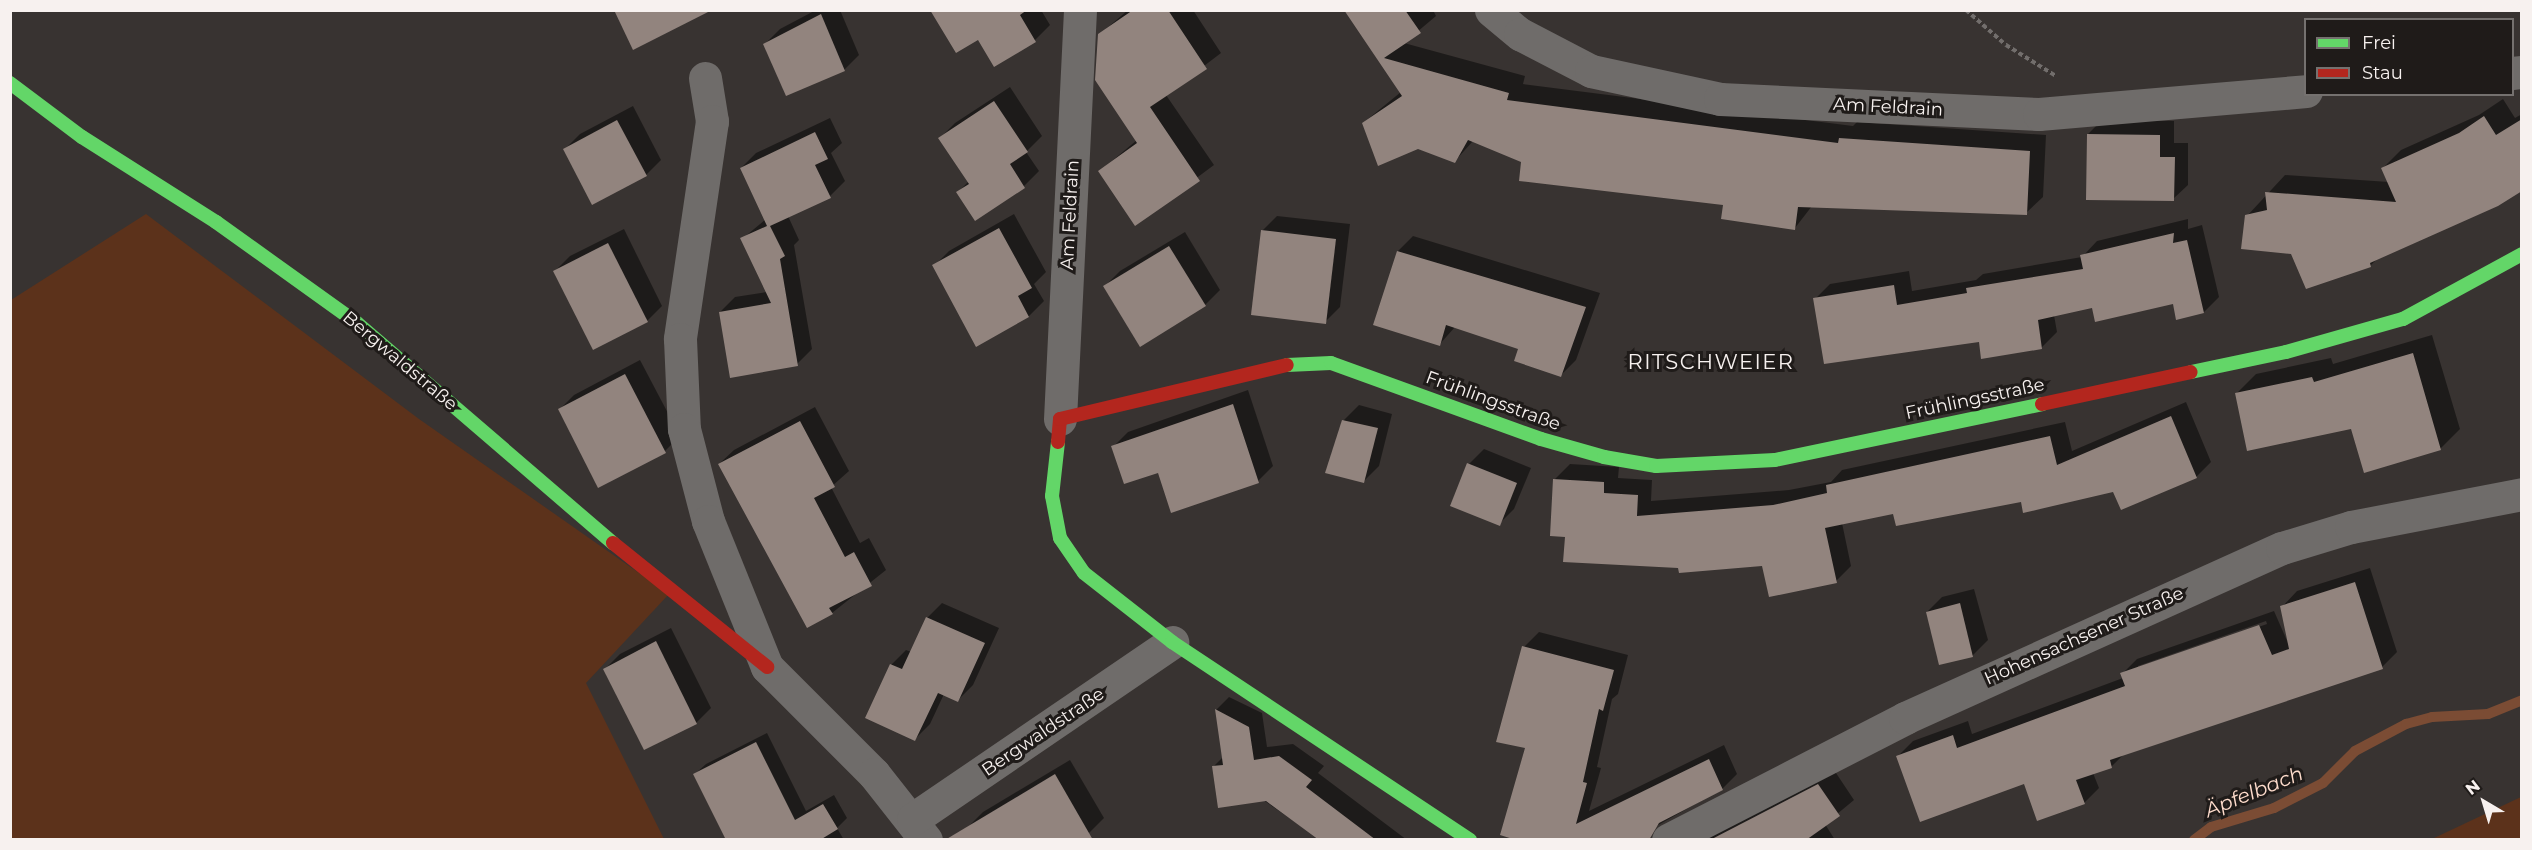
<!DOCTYPE html>
<meta charset="utf-8">
<style>
body{margin:0}
#map{position:relative;width:2532px;height:850px;overflow:hidden;background:#383331;font-family:Montserrat,sans-serif}
div>[style]{position:absolute}
.green>*{inset:0;background:#5c321b}
.shadow>*{inset:0;background:#0007}
.stream>*{height:10px;margin:-5px;padding:0 5px;transform-origin:5px;border-radius:5px;background:#7b4c34}
.building>*{inset:0;background:#92847e}
.path>*{height:4px;margin-top:-2px;transform-origin:0;background:repeating-linear-gradient(90deg,#726e6c 0 4.5px,transparent 0 7.5px)}
.street>*{height:33px;margin:-16.5px;padding:0 16.5px;transform-origin:16.5px;border-radius:16.5px;background:#6f6c6a}
.fast>*{height:14px;margin:-7px;padding:0 7px;transform-origin:7px;border-radius:7px;background:#63d668}
.jam>*{height:14px;margin:-7px;padding:0 7px;transform-origin:7px;border-radius:7px;background:#b3261e}
span{translate:-50% -50%;white-space:nowrap;text-align:center;line-height:1.15;-webkit-text-stroke:6px #1f1b19;paint-order:stroke}
.street-label{font-size:18px;color:#f7f1ef}
.water-label{font-size:20px;color:#fedccc;font-style:italic}
.quarter-label{font-size:21px;color:#f7f1ef;letter-spacing:1.5px}
.frame{position:absolute;inset:0;border:12px solid #f7f1ef;pointer-events:none}
.legend{position:absolute;left:2304px;top:18px;width:210px;height:78px;box-sizing:border-box;background:#1f1b19;border:2px solid #75716f;margin:0;padding:8px 10px;list-style:none;font-size:18px;color:#f7f1ef}
.legend li{display:flex;align-items:center;gap:12px;height:30px}
.legend b{width:30px;border:2px solid #75716f}
.north{position:absolute;left:2454px;top:772px;width:60px;height:60px;-webkit-text-stroke:4px #1f1b19;paint-order:stroke;rotate:322deg;font-size:16px;font-weight:700;line-height:24px;text-align:center;color:#f7f1ef}
.north::after{content:'';display:block;margin:auto;width:21px;height:27px;background:#f7f1ef;clip-path:polygon(50% 0,100% 100%,50% 72%,0 100%)}
</style>
<div id="map">
<div class="green">
<div style="clip-path:polygon(146px 214px,419px 419px,669px 594px,586px 683px,664px 839px,11px 840px,11px 300px)"></div>
<div style="clip-path:polygon(2521px 797px,2521px 839px,2432px 839px)"></div>
</div>
<div class="shadow">
<div style="clip-path:polygon(816px 10px,840px 10px,859px 55px,844px 70px,787px 94px,765px 44px,780px 29px)"></div>
<div style="clip-path:polygon(932px 10px,1041px 10px,1050px 25px,1035px 40px,995px 65px,978px 38px)"></div>
<div style="clip-path:polygon(1128px 10px,1193px 10px,1221px 53px,1166px 95px,1214px 165px,1136px 223px,1100px 171px,1137px 140px,1099px 35px)"></div>
<div style="clip-path:polygon(1345px 10px,1433px 10px,1436px 16px,1404px 43px,1525px 76px,1523px 84px,1853px 126px,1857px 122px,2046px 135px,2043px 197px,2026px 213px,1812px 206px,1795px 228px,1725px 204px,1473px 141px,1455px 161px,1363px 123px,1401px 92px)"></div>
<div style="clip-path:polygon(1010px 87px,1042px 136px,1026px 152px,1039px 171px,1024px 186px,976px 219px,958px 192px,969px 181px,940px 138px,955px 123px)"></div>
<div style="clip-path:polygon(2503px 99px,2515px 118px,2522px 114px,2522px 189px,2378px 258px,2370px 266px,2292px 253px,2247px 216px,2285px 175px,2389px 182px,2383px 168px,2401px 150px,2479px 115px)"></div>
<div style="clip-path:polygon(633px 106px,661px 160px,646px 175px,565px 149px,580px 134px)"></div>
<div style="clip-path:polygon(830px 118px,842px 143px,831px 153px,845px 181px,830px 196px,788px 216px,799px 240px,794px 245px,812px 349px,797px 364px,720px 312px,735px 297px,767px 292px,742px 239px,766px 219px,741px 168px,756px 153px)"></div>
<div style="clip-path:polygon(2102px 120px,2174px 121px,2174px 143px,2188px 143px,2188px 185px,2173px 199px,2088px 134px)"></div>
<div style="clip-path:polygon(1014px 214px,1046px 272px,1034px 284px,1044px 301px,1029px 316px,976px 345px,934px 266px,949px 251px)"></div>
<div style="clip-path:polygon(1277px 216px,1350px 224px,1340px 307px,1325px 322px,1262px 231px)"></div>
<div style="clip-path:polygon(2188px 219px,2188px 229px,2202px 225px,2219px 297px,2204px 312px,2174px 302px,2093px 306px,2054px 315px,2057px 332px,2042px 347px,1980px 340px,1815px 299px,1830px 284px,1909px 271px,1912px 291px,1976px 280px,1983px 274px,2082px 257px,2097px 241px)"></div>
<div style="clip-path:polygon(624px 229px,662px 306px,647px 321px,555px 271px,570px 256px)"></div>
<div style="clip-path:polygon(1185px 232px,1220px 290px,1205px 305px,1105px 286px,1120px 271px)"></div>
<div style="clip-path:polygon(1413px 236px,1600px 293px,1576px 360px,1561px 375px,1520px 348px,1455px 327px,1439px 345px,1398px 251px)"></div>
<div style="clip-path:polygon(2432px 335px,2460px 429px,2441px 448px,2365px 471px,2352px 427px,2237px 393px,2256px 374px,2331px 358px,2333px 364px)"></div>
<div style="clip-path:polygon(640px 360px,680px 436px,665px 451px,559px 410px,574px 395px)"></div>
<div style="clip-path:polygon(1248px 390px,1273px 466px,1258px 481px,1159px 471px,1113px 447px,1128px 432px)"></div>
<div style="clip-path:polygon(2186px 402px,2211px 462px,2196px 477px,2022px 501px,1895px 513px,1842px 523px,1851px 566px,1836px 581px,1764px 564px,1679px 566px,1566px 536px,1555px 479px,1570px 464px,1619px 467px,1618px 478px,1652px 480px,1651px 501px,1789px 490px,1831px 482px,1842px 470px,2065px 422px,2072px 451px)"></div>
<div style="clip-path:polygon(1359px 405px,1392px 414px,1379px 466px,1364px 481px,1344px 420px)"></div>
<div style="clip-path:polygon(815px 407px,849px 471px,831px 487px,860px 543px,869px 538px,886px 570px,832px 613px,719px 464px,734px 450px)"></div>
<div style="clip-path:polygon(1484px 449px,1531px 468px,1514px 509px,1499px 524px,1469px 464px)"></div>
<div style="clip-path:polygon(evenodd,2370px 568px,2397px 652px,2382px 667px,2124px 754px,2112px 766px,2093px 773px,2099px 788px,2084px 803px,2025px 782px,1898px 756px,1913px 741px,1968px 721px,1972px 734px,2123px 678px,2122px 674px,2137px 659px,2274px 611px,2288px 643px,2282px 607px,2297px 591px,2370px 568px,2266px 621px,2267px 624px,2138px 669px,2138px 666px,2266px 621px)"></div>
<div style="clip-path:polygon(1974px 589px,1988px 640px,1973px 655px,1940px 664px,1927px 612px,1942px 597px)"></div>
<div style="clip-path:polygon(942px 603px,999px 628px,973px 685px,958px 700px,944px 694px,930px 724px,915px 739px,891px 665px,906px 650px,911px 652px,927px 618px)"></div>
<div style="clip-path:polygon(671px 628px,711px 708px,696px 723px,605px 669px,620px 654px)"></div>
<div style="clip-path:polygon(1539px 632px,1628px 655px,1618px 694px,1612px 699px,1597px 767px,1601px 768px,1589px 811px,1724px 745px,1737px 774px,1722px 789px,1644px 833px,1522px 840px,1527px 747px,1524px 647px)"></div>
<div style="clip-path:polygon(1229px 697px,1262px 713px,1267px 747px,1293px 744px,1324px 766px,1318px 773px,1407px 840px,1321px 840px,1214px 766px,1223px 757px,1216px 710px)"></div>
<div style="clip-path:polygon(767px 733px,806px 811px,834px 795px,847px 818px,837px 828px,844px 840px,752px 840px,695px 774px,706px 764px)"></div>
<div style="clip-path:polygon(1070px 760px,1104px 818px,1089px 833px,1078px 840px,968px 827px,983px 812px)"></div>
<div style="clip-path:polygon(1834px 770px,1854px 800px,1825px 824px,1835px 840px,1700px 840px)"></div>
</div>
<div class="stream">
<div style="left:2194px;top:840px;width:21px;rotate:-37deg"></div>
<div style="left:2211px;top:827px;width:66px;rotate:-16.8deg"></div>
<div style="left:2274px;top:808px;width:55px;rotate:-27deg"></div>
<div style="left:2323px;top:783px;width:45px;rotate:-45deg"></div>
<div style="left:2355px;top:751px;width:58px;rotate:-27.9deg"></div>
<div style="left:2406px;top:724px;width:27px;rotate:-15deg"></div>
<div style="left:2432px;top:717px;width:56px;rotate:-3.1deg"></div>
<div style="left:2488px;top:714px;width:37px;rotate:-22deg"></div>
</div>
<div class="building">
<div style="clip-path:polygon(614px 10px,712px 10px,633px 50px)"></div>
<div style="clip-path:polygon(930px 10px,1027px 10px,1020px 15px,1036px 42px,994px 67px,978px 40px,956px 53px)"></div>
<div style="clip-path:polygon(1133px 10px,1168px 10px,1207px 69px,1150px 107px,1200px 181px,1135px 226px,1098px 171px,1137px 143px,1095px 80px,1098px 34px)"></div>
<div style="clip-path:polygon(1344px 10px,1405px 10px,1421px 33px,1384px 58px,1509px 93px,1507px 100px,1838px 143px,1839px 138px,2030px 151px,2027px 215px,1798px 207px,1795px 230px,1721px 219px,1723px 205px,1519px 181px,1521px 162px,1468px 140px,1455px 163px,1418px 149px,1378px 166px,1362px 123px,1402px 96px)"></div>
<div style="clip-path:polygon(821px 14px,845px 71px,786px 96px,763px 44px)"></div>
<div style="clip-path:polygon(994px 101px,1028px 152px,1010px 164px,1025px 188px,975px 221px,956px 192px,969px 184px,938px 138px)"></div>
<div style="clip-path:polygon(2484px 116px,2496px 135px,2522px 119px,2522px 191px,2498px 206px,2370px 263px,2371px 267px,2306px 289px,2291px 254px,2241px 249px,2245px 215px,2267px 210px,2265px 192px,2396px 202px,2381px 168px,2459px 133px)"></div>
<div style="clip-path:polygon(617px 120px,647px 176px,592px 205px,563px 149px)"></div>
<div style="clip-path:polygon(815px 132px,828px 159px,815px 165px,831px 198px,770px 226px,785px 256px,780px 259px,798px 366px,730px 378px,719px 312px,771px 303px,740px 238px,767px 226px,740px 168px)"></div>
<div style="clip-path:polygon(2087px 134px,2160px 135px,2160px 157px,2175px 157px,2174px 201px,2086px 200px)"></div>
<div style="clip-path:polygon(999px 228px,1032px 288px,1018px 296px,1029px 317px,976px 347px,932px 265px)"></div>
<div style="clip-path:polygon(1261px 230px,1336px 239px,1326px 324px,1251px 315px)"></div>
<div style="clip-path:polygon(2174px 233px,2173px 243px,2187px 240px,2204px 313px,2176px 320px,2173px 304px,2095px 322px,2092px 308px,2038px 320px,2042px 349px,1981px 359px,1979px 342px,1824px 364px,1813px 298px,1894px 285px,1897px 305px,1967px 293px,1966px 288px,2083px 269px,2080px 255px)"></div>
<div style="clip-path:polygon(608px 243px,648px 322px,593px 350px,553px 271px)"></div>
<div style="clip-path:polygon(1169px 246px,1206px 306px,1140px 347px,1103px 286px)"></div>
<div style="clip-path:polygon(1397px 251px,1586px 307px,1561px 377px,1514px 361px,1518px 349px,1446px 325px,1440px 346px,1373px 325px)"></div>
<div style="clip-path:polygon(2413px 353px,2441px 450px,2364px 473px,2351px 429px,2247px 451px,2235px 393px,2312px 377px,2314px 382px)"></div>
<div style="clip-path:polygon(625px 374px,666px 453px,598px 488px,558px 409px)"></div>
<div style="clip-path:polygon(1233px 404px,1259px 483px,1171px 513px,1158px 473px,1124px 484px,1111px 446px)"></div>
<div style="clip-path:polygon(2171px 416px,2197px 478px,2121px 510px,2113px 492px,2023px 513px,2021px 502px,1896px 526px,1893px 514px,1825px 528px,1837px 583px,1769px 597px,1762px 566px,1679px 573px,1678px 568px,1563px 562px,1565px 537px,1550px 536px,1553px 479px,1604px 482px,1604px 493px,1638px 495px,1637px 516px,1773px 505px,1827px 493px,1826px 485px,2050px 436px,2057px 465px)"></div>
<div style="clip-path:polygon(1342px 420px,1378px 428px,1364px 483px,1325px 473px)"></div>
<div style="clip-path:polygon(800px 421px,835px 487px,814px 498px,845px 557px,854px 552px,872px 586px,829px 608px,833px 614px,807px 628px,718px 464px)"></div>
<div style="clip-path:polygon(1467px 463px,1517px 483px,1500px 526px,1450px 506px)"></div>
<div style="clip-path:polygon(2355px 582px,2383px 669px,2110px 760px,2112px 768px,2076px 780px,2085px 804px,2037px 821px,2024px 784px,1920px 822px,1896px 756px,1953px 735px,1957px 748px,2125px 686px,2120px 673px,2259px 625px,2272px 655px,2289px 649px,2280px 606px)"></div>
<div style="clip-path:polygon(1960px 603px,1973px 657px,1939px 665px,1926px 612px)"></div>
<div style="clip-path:polygon(926px 617px,985px 643px,958px 702px,938px 693px,915px 741px,865px 718px,890px 664px,902px 669px)"></div>
<div style="clip-path:polygon(656px 641px,697px 724px,644px 750px,603px 669px)"></div>
<div style="clip-path:polygon(1522px 646px,1614px 670px,1603px 711px,1599px 709px,1583px 782px,1587px 783px,1576px 824px,1709px 759px,1723px 790px,1659px 823px,1649px 840px,1516px 840px,1500px 835px,1525px 748px,1496px 742px)"></div>
<div style="clip-path:polygon(1215px 709px,1249px 727px,1254px 760px,1279px 756px,1312px 780px,1306px 787px,1376px 840px,1319px 840px,1266px 801px,1218px 808px,1212px 766px,1223px 765px)"></div>
<div style="clip-path:polygon(756px 742px,795px 820px,823px 804px,838px 829px,820px 840px,726px 840px,693px 774px)"></div>
<div style="clip-path:polygon(1055px 774px,1093px 840px,945px 840px)"></div>
<div style="clip-path:polygon(1818px 784px,1840px 816px,1806px 840px,1710px 840px)"></div>
</div>
<div class="path">
<div style="left:1966px;top:10px;width:53px;rotate:41.2deg"></div>
<div style="left:2006px;top:45px;width:59px;rotate:31.8deg"></div>
</div>
<div class="street">
<div style="left:1491px;top:10px;width:38px;rotate:40deg"></div>
<div style="left:1520px;top:34px;width:80px;rotate:27.5deg"></div>
<div style="left:1591px;top:71px;width:132px;rotate:12.2deg"></div>
<div style="left:1720px;top:99px;width:319px;rotate:2.7deg"></div>
<div style="left:2039px;top:114px;width:268px;rotate:-4.9deg"></div>
<div style="left:2512px;top:73px;width:10px;rotate:-6deg"></div>
<div style="left:705px;top:78px;width:44px;rotate:80.8deg"></div>
<div style="left:712px;top:121px;width:220px;rotate:98.4deg"></div>
<div style="left:680px;top:339px;width:90px;rotate:87.5deg"></div>
<div style="left:684px;top:429px;width:95px;rotate:75.4deg"></div>
<div style="left:708px;top:521px;width:157px;rotate:68deg"></div>
<div style="left:767px;top:667px;width:151px;rotate:45deg"></div>
<div style="left:874px;top:774px;width:84px;rotate:51.8deg"></div>
<div style="left:1060px;top:419px;width:409px;rotate:-87.2deg"></div>
<div style="left:913px;top:819px;width:314px;rotate:-34.3deg"></div>
<div style="left:1668px;top:840px;width:267px;rotate:-27.2deg"></div>
<div style="left:1905px;top:718px;width:414px;rotate:-24.3deg"></div>
<div style="left:2282px;top:548px;width:72px;rotate:-16.9deg"></div>
<div style="left:2351px;top:527px;width:174px;rotate:-10.9deg"></div>
</div>
<div class="fast">
<div style="left:10px;top:83px;width:90px;rotate:36.9deg"></div>
<div style="left:82px;top:137px;width:159px;rotate:32.4deg"></div>
<div style="left:216px;top:222px;width:173px;rotate:35.6deg"></div>
<div style="left:357px;top:323px;width:338px;rotate:40.7deg"></div>
<div style="left:1287px;top:365px;width:44px;rotate:-2.6deg"></div>
<div style="left:1331px;top:363px;width:223px;rotate:19.9deg"></div>
<div style="left:1541px;top:439px;width:66px;rotate:15.9deg"></div>
<div style="left:1604px;top:457px;width:53px;rotate:9.8deg"></div>
<div style="left:1656px;top:466px;width:119px;rotate:-2.9deg"></div>
<div style="left:1775px;top:460px;width:273px;rotate:-11.8deg"></div>
<div style="left:2191px;top:372px;width:97px;rotate:-11.9deg"></div>
<div style="left:2286px;top:352px;width:122px;rotate:-15.8deg"></div>
<div style="left:2403px;top:319px;width:136px;rotate:-28.6deg"></div>
<div style="left:1058px;top:442px;width:54px;rotate:96.3deg"></div>
<div style="left:1052px;top:496px;width:43px;rotate:79.2deg"></div>
<div style="left:1060px;top:538px;width:42px;rotate:55.6deg"></div>
<div style="left:1084px;top:573px;width:112px;rotate:38.1deg"></div>
<div style="left:1172px;top:642px;width:358px;rotate:33.6deg"></div>
</div>
<div class="jam">
<div style="left:2042px;top:404px;width:152px;rotate:-12.1deg"></div>
<div style="left:1058px;top:442px;width:23px;rotate:-85deg"></div>
<div style="left:1060px;top:419px;width:233px;rotate:-13.4deg"></div>
<div style="left:613px;top:543px;width:198px;rotate:38.8deg"></div>
</div>
<div class="street-label">
<span style="left:1888px;top:107px;rotate:3deg">Am Feldrain</span>
<span style="left:1070px;top:215px;rotate:-87deg">Am Feldrain</span>
<span style="left:400px;top:361px;rotate:40deg">Bergwaldstraße</span>
<span style="left:1975px;top:399px;rotate:-12deg">Frühlingsstraße</span>
<span style="left:1493px;top:401px;rotate:20deg">Frühlingsstraße</span>
<span style="left:2084px;top:636px;rotate:-24deg">Hohensachsener Straße</span>
<span style="left:1043px;top:732px;rotate:-34deg">Bergwaldstraße</span>
</div>
<div class="water-label">
<span style="left:2254px;top:792px;rotate:-22deg">Äpfelbach</span>
</div>
<div class="quarter-label">
<span style="left:1711px;top:362px">RITSCHWEIER</span>
</div>
<div class="frame"></div>
<ul class="legend">
<li><b style="height:8px;background:#63d668"></b>Frei</li>
<li><b style="height:8px;background:#b3261e"></b>Stau</li>
</ul>
<div class="north">N</div>
</div>
